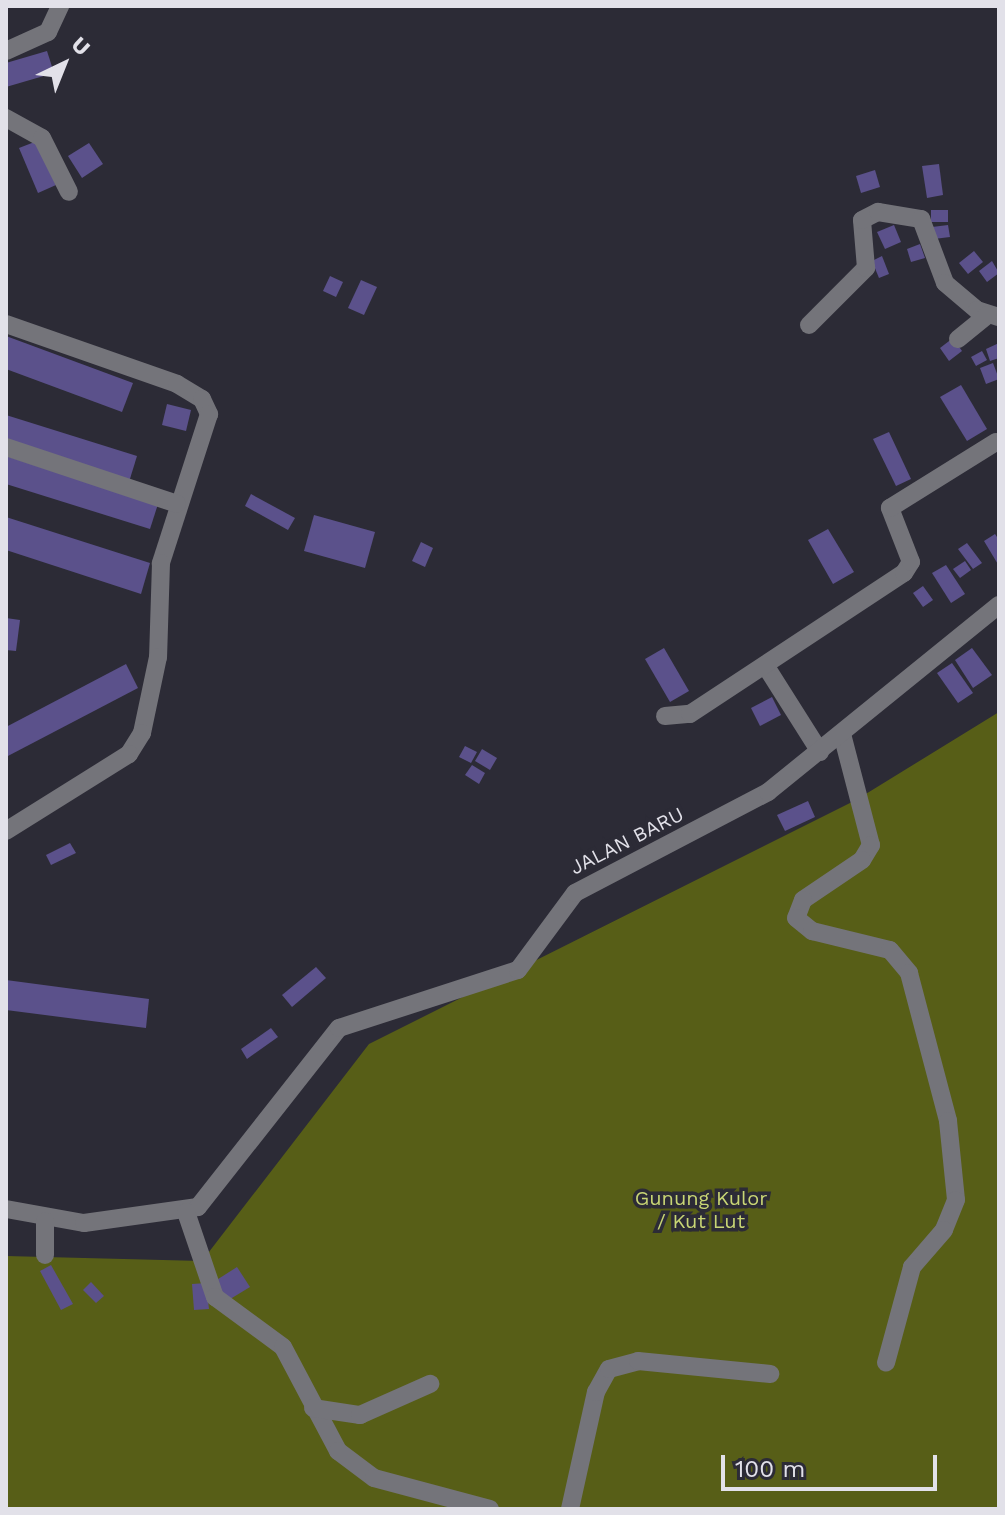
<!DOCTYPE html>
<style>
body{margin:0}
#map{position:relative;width:1005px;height:1515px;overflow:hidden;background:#2c2b36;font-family:"Work Sans",sans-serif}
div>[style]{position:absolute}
.forest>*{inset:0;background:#575e17}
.building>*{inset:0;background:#5b518b}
.minor>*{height:18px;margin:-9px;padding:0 9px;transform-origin:9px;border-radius:9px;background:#74747a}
span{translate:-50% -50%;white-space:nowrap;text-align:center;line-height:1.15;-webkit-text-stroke:7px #2c2b36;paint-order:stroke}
.street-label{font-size:20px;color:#e2e1e9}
.park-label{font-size:20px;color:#c9d675}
.frame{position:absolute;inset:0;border:8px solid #e2e1e9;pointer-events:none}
.north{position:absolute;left:24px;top:24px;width:80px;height:80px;-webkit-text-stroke:6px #2c2b36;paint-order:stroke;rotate:43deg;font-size:22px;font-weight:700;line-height:32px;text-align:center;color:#e2e1e9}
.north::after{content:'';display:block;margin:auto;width:28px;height:36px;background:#e2e1e9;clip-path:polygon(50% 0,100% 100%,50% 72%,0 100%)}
.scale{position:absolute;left:721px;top:1455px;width:216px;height:36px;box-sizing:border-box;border:4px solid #e2e1e9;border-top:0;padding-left:10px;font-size:24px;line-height:28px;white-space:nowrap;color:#e2e1e9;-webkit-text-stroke:6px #2c2b36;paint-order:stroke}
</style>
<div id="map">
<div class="forest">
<div style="clip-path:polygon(999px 712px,999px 1509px,6px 1509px,6px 1256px,202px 1261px,369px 1044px,856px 800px)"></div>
</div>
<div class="building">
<div style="clip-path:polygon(47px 51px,54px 73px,6px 87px,6px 63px)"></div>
<div style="clip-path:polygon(37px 141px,56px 185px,38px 193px,19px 148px)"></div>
<div style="clip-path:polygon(89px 143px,103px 164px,82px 178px,68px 156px)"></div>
<div style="clip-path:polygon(939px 164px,943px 195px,927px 198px,922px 166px)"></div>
<div style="clip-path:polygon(875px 170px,880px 187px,861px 193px,856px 176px)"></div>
<div style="clip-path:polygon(931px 210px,948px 210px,948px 222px,931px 222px)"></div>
<div style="clip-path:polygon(894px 225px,901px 242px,885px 249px,877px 232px)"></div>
<div style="clip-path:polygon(948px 225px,950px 237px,934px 239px,932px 227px)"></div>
<div style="clip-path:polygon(920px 244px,925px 258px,911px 262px,907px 249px)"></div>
<div style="clip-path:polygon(974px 251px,983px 262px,968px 274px,959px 263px)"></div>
<div style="clip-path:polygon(882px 256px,889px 274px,879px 278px,872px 261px)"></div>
<div style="clip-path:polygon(992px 261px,999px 273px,987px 282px,979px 271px)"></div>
<div style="clip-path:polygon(330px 276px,343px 282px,336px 297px,323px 291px)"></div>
<div style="clip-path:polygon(361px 280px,377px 287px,364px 315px,348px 308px)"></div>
<div style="clip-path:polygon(6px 336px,133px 383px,122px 412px,6px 369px)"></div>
<div style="clip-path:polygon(953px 338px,962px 351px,949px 361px,940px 348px)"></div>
<div style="clip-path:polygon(999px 343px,999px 358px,990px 361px,986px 349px)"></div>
<div style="clip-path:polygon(982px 351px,987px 360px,976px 366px,971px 357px)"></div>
<div style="clip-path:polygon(993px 363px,999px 379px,986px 384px,980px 368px)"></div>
<div style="clip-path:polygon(961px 385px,987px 429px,967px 441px,940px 397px)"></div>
<div style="clip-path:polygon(167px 404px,191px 410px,186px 431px,162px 425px)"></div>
<div style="clip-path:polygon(6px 415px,137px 456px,129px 482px,6px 443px)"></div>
<div style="clip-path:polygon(889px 432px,911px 479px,896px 486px,873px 439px)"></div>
<div style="clip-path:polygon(6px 456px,158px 504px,150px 529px,6px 484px)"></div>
<div style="clip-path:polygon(251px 494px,295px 518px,288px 530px,245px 506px)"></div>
<div style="clip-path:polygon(314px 515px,375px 532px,365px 568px,304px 551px)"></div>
<div style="clip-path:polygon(6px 517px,150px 563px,141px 594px,6px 550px)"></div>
<div style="clip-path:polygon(828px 529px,854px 572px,833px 584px,808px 540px)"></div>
<div style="clip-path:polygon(995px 534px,999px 540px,999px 566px,984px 541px)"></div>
<div style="clip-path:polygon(421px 542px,433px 548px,425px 567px,412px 561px)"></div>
<div style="clip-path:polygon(967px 543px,982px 563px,973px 569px,958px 549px)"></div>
<div style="clip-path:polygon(965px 561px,971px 570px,960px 578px,953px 569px)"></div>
<div style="clip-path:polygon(946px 565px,965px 594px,951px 603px,932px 573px)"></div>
<div style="clip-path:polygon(923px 586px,933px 600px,923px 607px,913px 593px)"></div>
<div style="clip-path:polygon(6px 618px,20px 620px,16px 651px,6px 650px)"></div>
<div style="clip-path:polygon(664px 648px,689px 691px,670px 702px,645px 659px)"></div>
<div style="clip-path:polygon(972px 648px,992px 675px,973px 688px,955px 660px)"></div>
<div style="clip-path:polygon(952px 663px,973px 693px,958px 703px,937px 673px)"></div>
<div style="clip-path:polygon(126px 664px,138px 688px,6px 757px,6px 727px)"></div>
<div style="clip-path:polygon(772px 697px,781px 715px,760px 726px,751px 708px)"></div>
<div style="clip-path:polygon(465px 746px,477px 752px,471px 763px,459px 757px)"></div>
<div style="clip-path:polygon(482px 749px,497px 758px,490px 770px,475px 761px)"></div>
<div style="clip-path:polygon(472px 765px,485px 773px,479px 784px,465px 775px)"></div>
<div style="clip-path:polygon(808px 801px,815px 817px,785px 831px,777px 815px)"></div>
<div style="clip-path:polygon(70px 843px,76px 853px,51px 865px,46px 855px)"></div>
<div style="clip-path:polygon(316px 967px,326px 978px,292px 1007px,282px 995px)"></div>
<div style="clip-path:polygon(6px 980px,149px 999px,146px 1028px,6px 1010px)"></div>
<div style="clip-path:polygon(271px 1028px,278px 1037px,247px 1059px,241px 1049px)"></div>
<div style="clip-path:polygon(51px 1265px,73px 1304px,61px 1310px,40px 1271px)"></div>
<div style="clip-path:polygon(237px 1267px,250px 1287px,227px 1301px,215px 1281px)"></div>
<div style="clip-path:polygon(91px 1282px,104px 1296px,96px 1303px,83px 1290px)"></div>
<div style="clip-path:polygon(206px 1283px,209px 1309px,194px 1310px,192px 1284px)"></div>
</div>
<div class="minor">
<div style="left:6px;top:51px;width:46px;rotate:-24.3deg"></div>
<div style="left:48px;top:32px;width:29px;rotate:-65deg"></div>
<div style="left:6px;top:118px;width:41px;rotate:29.1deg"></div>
<div style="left:42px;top:138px;width:60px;rotate:63.4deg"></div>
<div style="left:6px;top:324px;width:181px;rotate:19.3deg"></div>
<div style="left:177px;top:384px;width:29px;rotate:31deg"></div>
<div style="left:202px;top:399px;width:17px;rotate:65deg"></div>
<div style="left:209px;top:414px;width:157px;rotate:107.9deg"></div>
<div style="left:161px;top:563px;width:94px;rotate:91.8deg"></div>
<div style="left:158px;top:657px;width:78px;rotate:101.9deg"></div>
<div style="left:142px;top:733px;width:25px;rotate:122deg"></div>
<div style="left:129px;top:754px;width:145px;rotate:148deg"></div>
<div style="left:809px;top:325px;width:81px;rotate:-45deg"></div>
<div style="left:866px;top:268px;width:48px;rotate:-94.8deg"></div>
<div style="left:862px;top:220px;width:18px;rotate:-27deg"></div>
<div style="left:878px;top:212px;width:44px;rotate:9.2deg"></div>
<div style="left:921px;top:219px;width:68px;rotate:69.4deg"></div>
<div style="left:945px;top:283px;width:42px;rotate:40.2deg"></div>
<div style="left:977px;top:310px;width:23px;rotate:18deg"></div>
<div style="left:958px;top:339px;width:38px;rotate:-39deg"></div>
<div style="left:6px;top:447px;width:180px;rotate:18.4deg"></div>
<div style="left:765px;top:665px;width:103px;rotate:57.7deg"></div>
<div style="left:665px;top:716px;width:25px;rotate:-5deg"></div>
<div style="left:690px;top:714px;width:256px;rotate:-33.4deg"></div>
<div style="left:904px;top:573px;width:13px;rotate:-58deg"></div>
<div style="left:911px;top:562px;width:58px;rotate:-111.3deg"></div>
<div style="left:890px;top:508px;width:125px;rotate:-31.9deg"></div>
<div style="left:842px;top:734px;width:115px;rotate:75.4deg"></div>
<div style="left:871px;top:845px;width:17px;rotate:121deg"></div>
<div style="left:862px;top:860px;width:71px;rotate:145.9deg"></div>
<div style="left:803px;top:900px;width:19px;rotate:111deg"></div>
<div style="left:796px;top:918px;width:21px;rotate:39deg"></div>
<div style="left:812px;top:931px;width:80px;rotate:13.7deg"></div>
<div style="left:890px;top:950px;width:30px;rotate:50deg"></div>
<div style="left:909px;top:973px;width:153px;rotate:75.2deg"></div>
<div style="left:948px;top:1121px;width:79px;rotate:84.2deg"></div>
<div style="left:956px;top:1200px;width:32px;rotate:112deg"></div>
<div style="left:944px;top:1230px;width:49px;rotate:130.9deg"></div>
<div style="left:912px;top:1267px;width:99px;rotate:105.2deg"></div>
<div style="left:6px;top:1209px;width:79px;rotate:10.2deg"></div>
<div style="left:84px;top:1223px;width:115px;rotate:-8deg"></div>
<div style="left:198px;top:1207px;width:228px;rotate:-51.8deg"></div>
<div style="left:339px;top:1028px;width:188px;rotate:-18deg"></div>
<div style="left:518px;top:970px;width:96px;rotate:-53.5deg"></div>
<div style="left:575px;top:893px;width:218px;rotate:-27.6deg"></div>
<div style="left:768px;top:792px;width:297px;rotate:-39deg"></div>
<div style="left:186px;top:1212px;width:90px;rotate:71.2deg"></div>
<div style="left:215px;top:1297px;width:84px;rotate:36.3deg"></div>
<div style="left:283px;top:1347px;width:118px;rotate:62.1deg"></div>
<div style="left:338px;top:1451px;width:45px;rotate:36.9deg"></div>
<div style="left:374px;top:1478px;width:120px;rotate:15deg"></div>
<div style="left:45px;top:1255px;width:34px;rotate:-90deg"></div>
<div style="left:313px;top:1408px;width:48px;rotate:8.5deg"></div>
<div style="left:360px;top:1415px;width:77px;rotate:-23.9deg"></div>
<div style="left:570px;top:1509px;width:120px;rotate:-77.5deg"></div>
<div style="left:596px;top:1392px;width:26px;rotate:-61deg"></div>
<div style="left:609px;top:1369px;width:30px;rotate:-15deg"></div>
<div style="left:638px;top:1361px;width:133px;rotate:5.6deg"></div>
</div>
<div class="street-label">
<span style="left:627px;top:841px;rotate:-27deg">JALAN BARU</span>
</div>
<div class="park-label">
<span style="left:701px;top:1210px">Gunung Kulor<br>/ Kut Lut</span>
</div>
<div class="frame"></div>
<div class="north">U</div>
<div class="scale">100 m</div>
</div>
